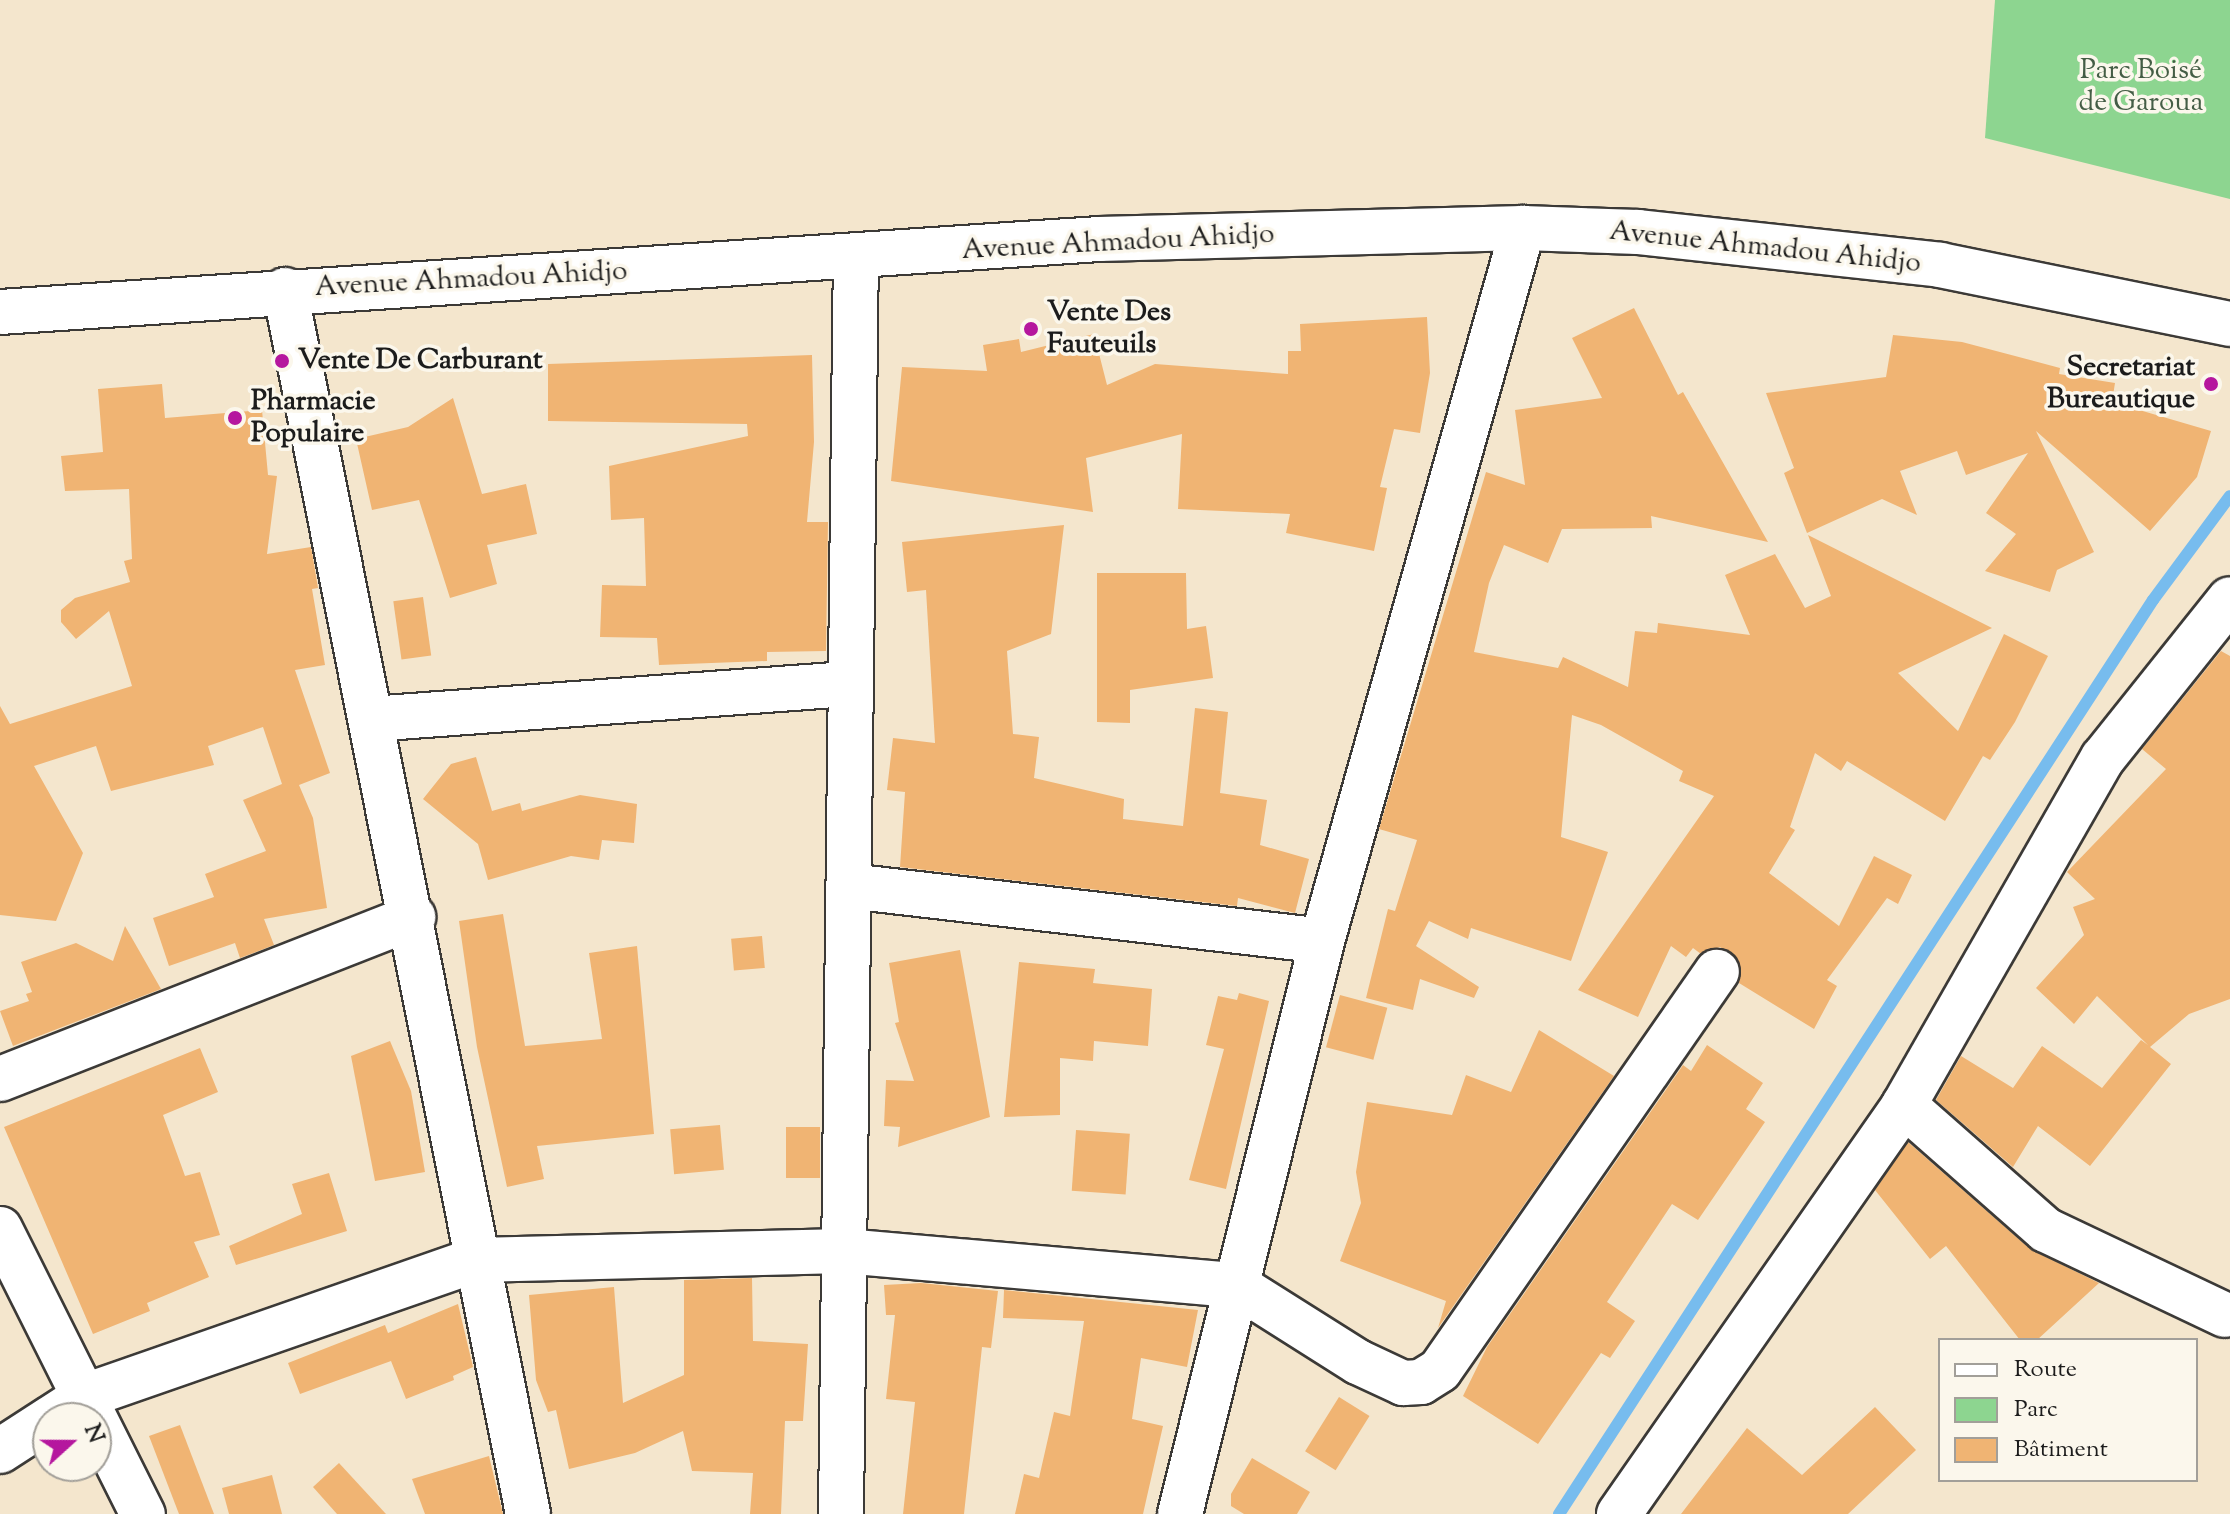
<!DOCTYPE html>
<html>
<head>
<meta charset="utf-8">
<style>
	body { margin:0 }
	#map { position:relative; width:2230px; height:1514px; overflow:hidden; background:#f4e6cd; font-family:"Sorts Mill Goudy",serif }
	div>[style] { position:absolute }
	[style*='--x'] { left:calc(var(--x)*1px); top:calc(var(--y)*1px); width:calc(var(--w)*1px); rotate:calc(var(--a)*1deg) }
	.green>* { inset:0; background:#8dd590 }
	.stream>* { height:12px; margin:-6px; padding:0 6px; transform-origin:6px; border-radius:6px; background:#77bcee }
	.building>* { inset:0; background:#f0b473; transform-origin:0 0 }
	.roads { filter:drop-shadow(2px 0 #3c3a37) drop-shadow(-2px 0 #3c3a37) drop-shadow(0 2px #3c3a37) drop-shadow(0 -2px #3c3a37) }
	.minor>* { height:44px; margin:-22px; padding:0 22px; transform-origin:22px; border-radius:22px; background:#fff }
	.major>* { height:44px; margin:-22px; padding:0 22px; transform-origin:22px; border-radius:22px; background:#fff }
	.dots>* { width:22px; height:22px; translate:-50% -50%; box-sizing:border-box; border:4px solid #fbf7ec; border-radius:50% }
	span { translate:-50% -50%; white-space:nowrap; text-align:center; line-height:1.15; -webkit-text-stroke:7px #fbf7ec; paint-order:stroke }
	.park-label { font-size:28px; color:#445d45 }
	.street-label { font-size:28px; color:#1c1c1c }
	.poi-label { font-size:28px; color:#1c1c1c; font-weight:700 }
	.left { translate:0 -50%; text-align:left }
	.right { translate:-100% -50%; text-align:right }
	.legend { position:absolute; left:1938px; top:1338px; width:260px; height:144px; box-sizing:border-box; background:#fbf7ec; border:2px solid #a29f99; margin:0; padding:10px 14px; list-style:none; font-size:24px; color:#1c1c1c }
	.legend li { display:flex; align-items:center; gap:16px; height:40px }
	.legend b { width:40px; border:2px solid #a29f99 }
	.north { position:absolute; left:32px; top:1402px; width:80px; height:80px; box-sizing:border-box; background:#fbf7ec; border:2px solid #a29f99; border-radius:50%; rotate:69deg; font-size:22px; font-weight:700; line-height:32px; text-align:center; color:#1c1c1c }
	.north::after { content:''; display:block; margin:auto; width:28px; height:36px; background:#b5179e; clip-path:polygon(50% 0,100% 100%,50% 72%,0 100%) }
</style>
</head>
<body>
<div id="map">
	<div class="green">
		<div style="clip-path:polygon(1995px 0,2230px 0,2230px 199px,1985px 138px)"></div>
	</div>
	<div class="stream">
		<div style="--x:1559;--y:1514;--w:1090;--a:-56.98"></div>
		<div style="--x:2153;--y:600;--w:129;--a:-53.5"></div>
	</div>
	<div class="building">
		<div style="clip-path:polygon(1634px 308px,1678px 395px,1683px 392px,1768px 542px,1651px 516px,1652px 528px,1562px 529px,1548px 563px,1504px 545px,1489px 583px,1474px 652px,1558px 668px,1563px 657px,1628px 687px,1635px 631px,1657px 633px,1658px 623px,1750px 635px,1725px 575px,1775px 554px,1805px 608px,1831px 596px,1808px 535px,1992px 628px,1898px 673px,1958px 731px,2004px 634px,2048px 656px,2015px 722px,1990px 760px,1983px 756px,1945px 821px,1847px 761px,1841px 771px,1815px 753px,1790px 827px,1795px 830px,1769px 873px,1839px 926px,1874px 856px,1912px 875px,1898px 904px,1887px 898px,1827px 980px,1837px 986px,1814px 1029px,1739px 983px,1739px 961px,1720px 947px,1701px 954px,1693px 948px,1686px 957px,1671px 946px,1638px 1017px,1578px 990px,1714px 796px,1679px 781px,1683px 771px,1601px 725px,1572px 715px,1561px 837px,1608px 852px,1571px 961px,1471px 928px,1468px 939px,1429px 921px,1416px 946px,1479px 987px,1474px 998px,1420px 979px,1413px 1010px,1366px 998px,1388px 909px,1395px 911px,1417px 840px,1379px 829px,1486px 472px,1525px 485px,1515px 410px,1602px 398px,1572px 338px)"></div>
		<div style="clip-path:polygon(1427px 317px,1430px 373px,1420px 433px,1394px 429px,1380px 487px,1387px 488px,1374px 551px,1286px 533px,1290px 514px,1178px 509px,1182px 434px,1086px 458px,1093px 512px,891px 481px,902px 367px,987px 371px,983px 345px,1019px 339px,1021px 352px,1094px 334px,1107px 385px,1155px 364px,1288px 374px,1288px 351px,1301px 351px,1300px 324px)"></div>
		<div style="clip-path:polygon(1893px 335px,1962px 342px,2060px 368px,2059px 374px,2115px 383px,2112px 402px,2211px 431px,2197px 477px,2150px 531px,2036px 431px,2094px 552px,2057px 570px,2050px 592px,1985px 571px,2016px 534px,1986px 513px,2028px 453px,1966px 475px,1957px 451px,1900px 471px,1917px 515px,1882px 499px,1807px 533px,1784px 473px,1794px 468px,1766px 393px,1886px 377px)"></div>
		<div style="clip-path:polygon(812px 355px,814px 442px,807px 522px,828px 522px,826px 651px,767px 652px,767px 661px,659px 665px,657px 638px,600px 637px,602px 585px,646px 586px,644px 518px,611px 520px,609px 466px,748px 436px,747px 424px,548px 421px,548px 364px)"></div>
		<div style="clip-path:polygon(162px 384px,165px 418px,262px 410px,268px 475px,277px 476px,267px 554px,311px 547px,313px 558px,318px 588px,312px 589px,325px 665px,295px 670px,330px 773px,299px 785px,313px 818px,327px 908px,264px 919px,274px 945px,240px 958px,235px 943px,169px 966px,153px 918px,214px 897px,205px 874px,266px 851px,243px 800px,282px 784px,263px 727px,208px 746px,214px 765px,111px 791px,96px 746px,34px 766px,83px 853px,56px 921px,0 915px,0 706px,10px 724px,132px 686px,109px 611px,76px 639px,61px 622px,61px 610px,75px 598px,130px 582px,124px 561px,132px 559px,129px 489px,65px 491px,61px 456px,103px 452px,98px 389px)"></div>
		<div style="clip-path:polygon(453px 398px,482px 494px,526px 484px,537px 534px,487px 545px,497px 584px,450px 598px,419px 500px,372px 510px,356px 439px,408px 427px)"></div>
		<div style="clip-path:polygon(1064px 525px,1051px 634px,1007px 651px,1013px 734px,1039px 737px,1034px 778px,1124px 799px,1123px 819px,1183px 826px,1195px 708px,1228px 712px,1220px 793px,1267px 800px,1260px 845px,1309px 859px,1295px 913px,1238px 898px,1237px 906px,900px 867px,905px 792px,887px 790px,893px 738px,935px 743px,926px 590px,907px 592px,902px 542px)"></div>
		<div style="clip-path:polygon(1097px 573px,1186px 573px,1187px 629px,1206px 626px,1213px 678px,1130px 690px,1130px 723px,1097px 722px)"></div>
		<div style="left:423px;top:597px;width:59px;height:30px;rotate:82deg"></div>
		<div style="clip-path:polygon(2221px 651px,2230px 656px,2230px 999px,2189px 1014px,2150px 1047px,2171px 1064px,2090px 1166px,2038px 1126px,2013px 1167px,1936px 1100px,1961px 1056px,2013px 1088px,2042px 1046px,2102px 1088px,2141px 1040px,2148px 1045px,2097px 996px,2074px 1024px,2036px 988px,2084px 935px,2073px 907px,2095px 899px,2067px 872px,2166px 769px,2142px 749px)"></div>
		<div style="clip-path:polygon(476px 757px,492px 811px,520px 803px,522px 811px,580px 795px,637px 804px,634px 843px,602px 840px,599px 860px,571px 856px,488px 880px,478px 844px,423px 799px,451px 764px)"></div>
		<div style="clip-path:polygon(503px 914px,525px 1046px,602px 1039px,589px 953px,637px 946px,654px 1134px,537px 1146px,544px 1179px,507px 1187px,477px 1047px,459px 921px)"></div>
		<div style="clip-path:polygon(125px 926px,161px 989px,13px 1046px,0 1011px,29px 1001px,26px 994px,32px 992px,21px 962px,76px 943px,113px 961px)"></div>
		<div style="left:762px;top:936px;width:32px;height:31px;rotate:85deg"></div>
		<div style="clip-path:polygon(960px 950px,990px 1117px,898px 1147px,900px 1127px,884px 1126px,886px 1080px,914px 1081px,895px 1023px,899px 1022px,889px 963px)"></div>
		<div style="clip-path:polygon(1019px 962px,1095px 969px,1093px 983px,1152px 989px,1148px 1046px,1094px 1041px,1093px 1061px,1060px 1058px,1060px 1115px,1004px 1117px)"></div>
		<div style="clip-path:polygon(1239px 993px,1269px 1001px,1226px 1189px,1189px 1180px,1224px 1049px,1206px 1045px,1218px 996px,1237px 1000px)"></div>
		<div style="left:1340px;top:995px;width:49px;height:54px;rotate:15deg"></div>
		<div style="clip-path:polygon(1539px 1030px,1614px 1076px,1438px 1328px,1446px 1301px,1340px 1261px,1361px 1203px,1356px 1172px,1367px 1102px,1452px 1115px,1466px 1075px,1511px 1092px)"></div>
		<div style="clip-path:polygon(390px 1041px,411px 1091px,425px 1172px,375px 1181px,351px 1056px)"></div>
		<div style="clip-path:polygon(1707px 1045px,1763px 1083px,1746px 1109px,1765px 1122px,1698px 1220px,1672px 1204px,1607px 1302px,1635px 1321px,1610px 1358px,1601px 1353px,1538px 1444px,1463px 1396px,1487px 1347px,1679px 1071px,1683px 1065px,1691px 1071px)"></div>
		<div style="clip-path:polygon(200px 1048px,218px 1092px,163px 1115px,185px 1176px,200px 1172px,220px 1235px,194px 1242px,209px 1277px,147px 1303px,150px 1311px,93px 1334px,4px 1127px)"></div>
		<div style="left:720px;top:1125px;width:45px;height:50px;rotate:85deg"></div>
		<div style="left:820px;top:1127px;width:51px;height:34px;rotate:90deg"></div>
		<div style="left:1076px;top:1130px;width:54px;height:61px;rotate:4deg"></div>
		<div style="clip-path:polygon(1908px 1142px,2030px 1249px,2099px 1283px,2037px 1340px,2020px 1340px,1946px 1246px,1930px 1259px,1875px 1190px)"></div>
		<div style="clip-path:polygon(329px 1173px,347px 1231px,236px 1265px,229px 1246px,302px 1214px,292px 1184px)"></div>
		<div style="clip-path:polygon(752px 1278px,753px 1341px,808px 1344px,803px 1421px,785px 1421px,781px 1514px,750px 1514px,753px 1473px,692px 1471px,683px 1431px,635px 1453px,569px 1469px,556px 1410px,548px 1412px,536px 1380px,529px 1295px,614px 1287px,623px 1403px,684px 1375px,684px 1280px)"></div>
		<div style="clip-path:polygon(921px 1283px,998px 1291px,991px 1348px,982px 1347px,964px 1514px,903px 1514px,915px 1402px,886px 1399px,895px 1315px,886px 1315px,884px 1285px)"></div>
		<div style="clip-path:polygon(1004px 1290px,1198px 1310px,1187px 1367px,1141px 1358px,1132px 1419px,1163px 1426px,1143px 1514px,1015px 1514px,1024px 1474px,1039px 1478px,1054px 1412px,1070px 1416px,1084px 1321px,1003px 1318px)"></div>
		<div style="clip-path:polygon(458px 1304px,473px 1367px,453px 1376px,454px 1380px,406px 1399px,391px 1361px,300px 1394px,288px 1363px,385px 1325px,388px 1333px)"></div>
		<div style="left:1339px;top:1397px;width:36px;height:64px;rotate:32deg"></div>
		<div style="clip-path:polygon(1875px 1407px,1916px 1450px,1848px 1514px,1681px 1514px,1747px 1428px,1802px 1475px)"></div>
		<div style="clip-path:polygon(180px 1425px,214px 1514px,179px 1514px,149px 1436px)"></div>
		<div style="clip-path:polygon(489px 1456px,503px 1514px,425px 1514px,412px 1479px)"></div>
		<div style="clip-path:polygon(1252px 1458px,1310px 1492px,1297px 1514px,1244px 1514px,1231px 1506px,1231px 1494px)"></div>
		<div style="clip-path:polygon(339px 1463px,386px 1514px,337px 1514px,313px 1487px)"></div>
		<div style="clip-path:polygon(272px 1475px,282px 1514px,229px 1514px,222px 1488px)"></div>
	</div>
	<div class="roads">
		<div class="minor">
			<div style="--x:285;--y:290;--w:1248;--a:78.77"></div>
			<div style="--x:371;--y:719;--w:481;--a:-4.2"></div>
			<div style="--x:849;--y:886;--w:476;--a:6.6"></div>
			<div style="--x:0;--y:1079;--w:444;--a:-21.4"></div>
			<div style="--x:1904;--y:1105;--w:189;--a:41.4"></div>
			<div style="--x:2046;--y:1230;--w:198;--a:25.4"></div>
			<div style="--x:0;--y:1229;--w:319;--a:63.4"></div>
			<div style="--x:51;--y:1418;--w:40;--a:-32.9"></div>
			<div style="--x:85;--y:1396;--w:414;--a:-19.2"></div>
			<div style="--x:476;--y:1260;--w:368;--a:-1.4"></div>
			<div style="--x:844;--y:1251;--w:393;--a:5"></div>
			<div style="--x:1236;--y:1285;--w:144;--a:32.3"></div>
			<div style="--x:1358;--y:1362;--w:50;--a:25"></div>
			<div style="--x:1403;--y:1383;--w:18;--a:-3"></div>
			<div style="--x:1421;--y:1382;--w:22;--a:-32"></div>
			<div style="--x:1440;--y:1370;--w:485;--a:-55.2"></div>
			<div style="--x:0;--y:1451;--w:57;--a:-32.9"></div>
			<div style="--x:841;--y:1514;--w:1256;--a:-89.32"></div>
			<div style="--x:1180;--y:1514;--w:590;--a:-76.08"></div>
			<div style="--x:1322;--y:941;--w:741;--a:-74.26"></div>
			<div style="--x:1619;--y:1514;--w:499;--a:-55.1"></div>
			<div style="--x:1904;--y:1105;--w:400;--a:-60.2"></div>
			<div style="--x:2103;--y:758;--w:203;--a:-51.4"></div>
		</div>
		<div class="major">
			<div style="--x:0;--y:312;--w:1101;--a:-3.8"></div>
			<div style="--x:1099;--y:239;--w:424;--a:-1.5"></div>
			<div style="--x:1523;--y:228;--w:115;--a:2"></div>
			<div style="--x:1638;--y:232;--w:304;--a:6.2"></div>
			<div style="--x:1940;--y:265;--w:296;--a:11.5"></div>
		</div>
	</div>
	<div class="dots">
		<div style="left:1031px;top:329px;background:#b5179e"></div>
		<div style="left:282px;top:361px;background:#b5179e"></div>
		<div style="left:2211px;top:384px;background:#b5179e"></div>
		<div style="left:235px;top:418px;background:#b5179e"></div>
	</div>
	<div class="park-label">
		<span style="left:2141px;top:87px">Parc Boisé<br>de Garoua</span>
	</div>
	<div class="street-label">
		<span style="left:1118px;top:243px;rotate:-3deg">Avenue Ahmadou Ahidjo</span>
		<span style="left:1765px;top:248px;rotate:6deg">Avenue Ahmadou Ahidjo</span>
		<span style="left:471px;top:280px;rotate:-3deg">Avenue Ahmadou Ahidjo</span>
	</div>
	<div class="poi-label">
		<span class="left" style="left:1047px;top:329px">Vente Des<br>Fauteuils</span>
		<span class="left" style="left:298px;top:361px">Vente De Carburant</span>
		<span class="right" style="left:2195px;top:384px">Secretariat<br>Bureautique</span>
		<span class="left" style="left:251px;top:418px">Pharmacie<br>Populaire</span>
	</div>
	<ul class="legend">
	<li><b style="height:10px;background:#fff"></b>Route</li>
	<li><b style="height:22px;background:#8dd590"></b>Parc</li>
	<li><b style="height:22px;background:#f0b473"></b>Bâtiment</li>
	</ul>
	<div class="north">N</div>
</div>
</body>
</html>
